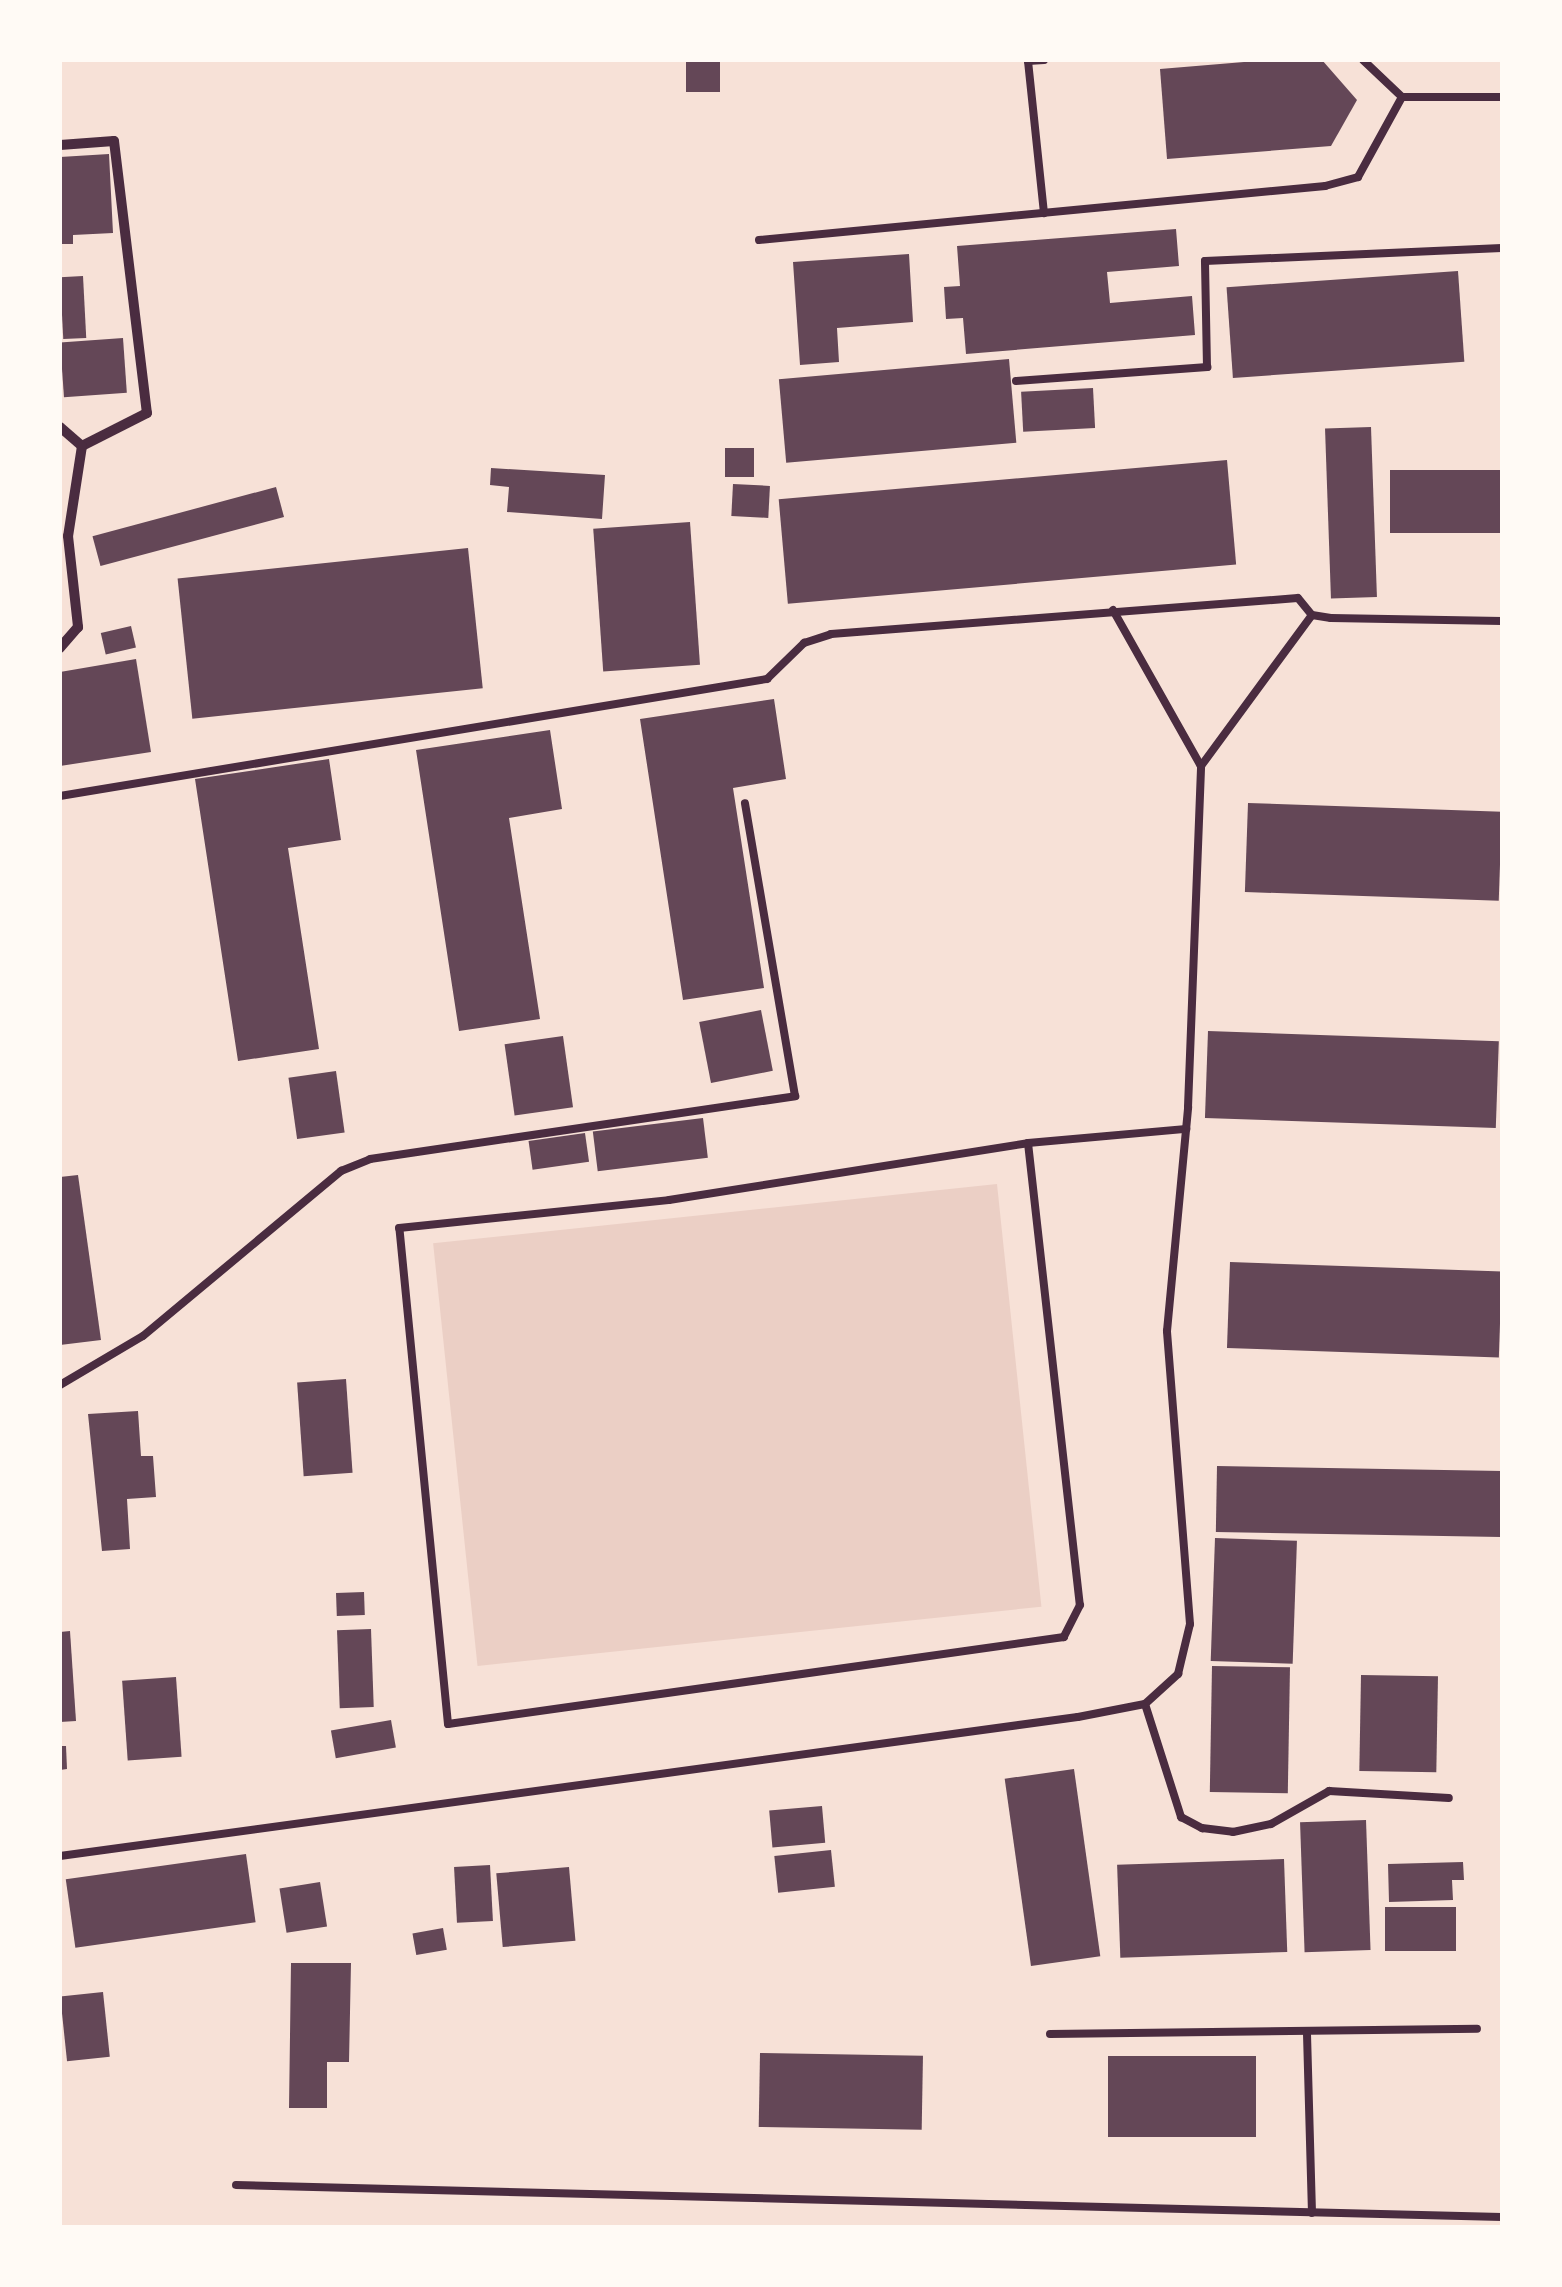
<!DOCTYPE html>
<html>
<head>
<meta charset="utf-8">
<style>
	body { margin:0 }
	#map { position:relative; width:1562px; height:2287px; overflow:hidden; background:#f7e1d7; font-family:"Nunito Sans",sans-serif }
	div>[style] { position:absolute }
	[style*='--x'] { left:calc(var(--x)*1px); top:calc(var(--y)*1px); width:calc(var(--w)*1px); rotate:calc(var(--a)*1deg) }
	.green>* { inset:0; background:#ebcfc5; transform-origin:0 0 }
	.building>* { inset:0; background:#644757; transform-origin:0 0 }
	.service>* { height:8px; margin:-4px; padding:0 4px; transform-origin:4px; border-radius:4px; background:#4a2c40 }
	.minor>* { height:10px; margin:-5px; padding:0 5px; transform-origin:5px; border-radius:5px; background:#4a2c40 }
	span { translate:-50% -50%; white-space:nowrap; text-align:center; line-height:1.15; -webkit-text-stroke:8px #fffaf5; paint-order:stroke }
	.frame { position:absolute; inset:0; border:62px solid #fffaf5; pointer-events:none }
</style>
</head>
<body>
<div id="map">
	<div class="green">
		<div style="left:997px;top:1184px;width:425px;height:567px;rotate:84deg"></div>
	</div>
	<div class="building">
		<div style="left:686px;top:60px;width:34px;height:32px"></div>
		<div style="clip-path:polygon(1268px 60px,1322px 60px,1357px 100px,1331px 146px,1167px 159px,1160px 69px)"></div>
		<div style="clip-path:polygon(109px 154px,113px 233px,73px 235px,73px 244px,60px 244px,60px 157px)"></div>
		<div style="clip-path:polygon(1176px 229px,1179px 266px,1107px 272px,1110px 303px,1192px 296px,1195px 335px,966px 354px,963px 318px,946px 319px,944px 287px,960px 286px,957px 246px)"></div>
		<div style="clip-path:polygon(909px 254px,913px 322px,837px 328px,839px 362px,800px 365px,793px 262px)"></div>
		<div style="left:1458px;top:271px;width:91px;height:232px;rotate:86deg"></div>
		<div style="left:83px;top:276px;width:62px;height:23px;rotate:87deg"></div>
		<div style="left:123px;top:338px;width:55px;height:63px;rotate:86deg"></div>
		<div style="left:1009px;top:359px;width:84px;height:231px;rotate:85deg"></div>
		<div style="left:1093px;top:388px;width:40px;height:72px;rotate:87deg"></div>
		<div style="left:1371px;top:427px;width:170px;height:46px;rotate:88deg"></div>
		<div style="left:725px;top:448px;width:29px;height:29px"></div>
		<div style="left:1227px;top:460px;width:105px;height:450px;rotate:85deg"></div>
		<div style="clip-path:polygon(491px 468px,605px 475px,602px 519px,507px 512px,509px 487px,490px 485px)"></div>
		<div style="left:1502px;top:470px;width:63px;height:112px;rotate:90deg"></div>
		<div style="left:733px;top:484px;width:37px;height:32px;rotate:3deg"></div>
		<div style="left:276px;top:487px;width:31px;height:190px;rotate:75deg"></div>
		<div style="left:690px;top:522px;width:143px;height:97px;rotate:86deg"></div>
		<div style="left:468px;top:548px;width:141px;height:292px;rotate:84deg"></div>
		<div style="left:131px;top:626px;width:22px;height:31px;rotate:77deg"></div>
		<div style="clip-path:polygon(136px 659px,151px 752px,60px 766px,60px 672px)"></div>
		<div style="clip-path:polygon(774px 699px,786px 779px,733px 788px,764px 988px,683px 1000px,640px 719px)"></div>
		<div style="clip-path:polygon(550px 730px,562px 809px,509px 818px,540px 1019px,459px 1031px,416px 750px)"></div>
		<div style="clip-path:polygon(329px 759px,341px 840px,288px 848px,319px 1049px,238px 1061px,195px 779px)"></div>
		<div style="left:1248px;top:803px;width:254px;height:89px;rotate:2deg"></div>
		<div style="left:761px;top:1010px;width:62px;height:63px;rotate:79deg"></div>
		<div style="left:1208px;top:1031px;width:291px;height:87px;rotate:2deg"></div>
		<div style="left:563px;top:1036px;width:72px;height:59px;rotate:82deg"></div>
		<div style="left:336px;top:1071px;width:62px;height:48px;rotate:82deg"></div>
		<div style="left:703px;top:1118px;width:40px;height:111px;rotate:83deg"></div>
		<div style="left:585px;top:1133px;width:29px;height:57px;rotate:82deg"></div>
		<div style="clip-path:polygon(78px 1175px,101px 1340px,60px 1345px,60px 1177px)"></div>
		<div style="left:1230px;top:1262px;width:272px;height:86px;rotate:2deg"></div>
		<div style="left:346px;top:1379px;width:94px;height:49px;rotate:86deg"></div>
		<div style="clip-path:polygon(138px 1411px,141px 1456px,153px 1456px,156px 1497px,127px 1499px,130px 1549px,102px 1551px,88px 1414px)"></div>
		<div style="left:1217px;top:1466px;width:285px;height:66px;rotate:1deg"></div>
		<div style="left:1215px;top:1538px;width:82px;height:123px;rotate:2deg"></div>
		<div style="left:364px;top:1592px;width:23px;height:28px;rotate:88deg"></div>
		<div style="left:371px;top:1629px;width:78px;height:34px;rotate:88deg"></div>
		<div style="clip-path:polygon(70px 1631px,76px 1721px,60px 1722px,60px 1632px)"></div>
		<div style="left:1212px;top:1666px;width:78px;height:126px;rotate:1deg"></div>
		<div style="left:1361px;top:1675px;width:77px;height:96px;rotate:1deg"></div>
		<div style="left:176px;top:1677px;width:80px;height:54px;rotate:86deg"></div>
		<div style="left:391px;top:1720px;width:28px;height:61px;rotate:80deg"></div>
		<div style="clip-path:polygon(60px 1746px,66px 1746px,67px 1769px,60px 1770px)"></div>
		<div style="left:1074px;top:1769px;width:189px;height:70px;rotate:82deg"></div>
		<div style="left:822px;top:1806px;width:37px;height:53px;rotate:85deg"></div>
		<div style="left:1366px;top:1820px;width:130px;height:66px;rotate:88deg"></div>
		<div style="left:831px;top:1850px;width:37px;height:57px;rotate:84deg"></div>
		<div style="left:246px;top:1854px;width:69px;height:182px;rotate:82deg"></div>
		<div style="left:1284px;top:1859px;width:93px;height:167px;rotate:88deg"></div>
		<div style="clip-path:polygon(1463px 1862px,1464px 1880px,1452px 1880px,1453px 1900px,1389px 1902px,1388px 1864px)"></div>
		<div style="left:490px;top:1865px;width:56px;height:36px;rotate:87deg"></div>
		<div style="left:569px;top:1867px;width:74px;height:73px;rotate:85deg"></div>
		<div style="left:320px;top:1882px;width:45px;height:41px;rotate:81deg"></div>
		<div style="left:1456px;top:1907px;width:44px;height:71px;rotate:90deg"></div>
		<div style="left:443px;top:1928px;width:22px;height:31px;rotate:80deg"></div>
		<div style="clip-path:polygon(291px 1963px,351px 1963px,349px 2062px,327px 2062px,327px 2108px,289px 2108px)"></div>
		<div style="left:103px;top:1992px;width:65px;height:43px;rotate:84deg"></div>
		<div style="left:760px;top:2053px;width:163px;height:74px;rotate:1deg"></div>
		<div style="left:1108px;top:2056px;width:148px;height:81px"></div>
	</div>
	<div class="service">
		<div style="--x:1044;--y:60;--w:16;--a:176"></div>
		<div style="--x:1028;--y:61;--w:153;--a:84"></div>
		<div style="--x:1363;--y:60;--w:54;--a:43.5"></div>
		<div style="--x:759;--y:240;--w:569;--a:-5.45"></div>
		<div style="--x:1325;--y:186;--w:34;--a:-15"></div>
		<div style="--x:1358;--y:177;--w:91;--a:-61.2"></div>
		<div style="--x:1402;--y:97;--w:100;--a:0"></div>
		<div style="--x:1016;--y:381;--w:192;--a:-4.2"></div>
		<div style="--x:1207;--y:367;--w:106;--a:-91.1"></div>
		<div style="--x:1205;--y:261;--w:297;--a:-2.5"></div>
		<div style="--x:1113;--y:610;--w:179;--a:60.6"></div>
		<div style="--x:1201;--y:766;--w:187;--a:-53.7"></div>
		<div style="--x:60;--y:796;--w:717;--a:-9.4"></div>
		<div style="--x:767;--y:679;--w:52;--a:-44.2"></div>
		<div style="--x:804;--y:643;--w:28;--a:-18"></div>
		<div style="--x:831;--y:634;--w:468;--a:-4.4"></div>
		<div style="--x:1298;--y:598;--w:22;--a:51"></div>
		<div style="--x:1312;--y:615;--w:19;--a:9"></div>
		<div style="--x:1331;--y:618;--w:171;--a:1"></div>
		<div style="--x:1028;--y:1143;--w:465;--a:83.6"></div>
		<div style="--x:1080;--y:1605;--w:36;--a:117"></div>
		<div style="--x:1064;--y:1637;--w:622;--a:171.96"></div>
		<div style="--x:448;--y:1724;--w:498;--a:-95.6"></div>
		<div style="--x:399;--y:1228;--w:271;--a:-5.9"></div>
		<div style="--x:669;--y:1200;--w:363;--a:-9"></div>
		<div style="--x:1028;--y:1143;--w:159;--a:-5.1"></div>
		<div style="--x:60;--y:1385;--w:96;--a:-30.6"></div>
		<div style="--x:143;--y:1336;--w:258;--a:-39.8"></div>
		<div style="--x:341;--y:1171;--w:31;--a:-22"></div>
		<div style="--x:370;--y:1159;--w:430;--a:-8.4"></div>
		<div style="--x:795;--y:1096;--w:297;--a:-99.7"></div>
		<div style="--x:1145;--y:1704;--w:119;--a:72.3"></div>
		<div style="--x:1181;--y:1817;--w:24;--a:28"></div>
		<div style="--x:1202;--y:1828;--w:31;--a:7"></div>
		<div style="--x:1233;--y:1832;--w:39;--a:-12"></div>
		<div style="--x:1271;--y:1824;--w:67;--a:-29.6"></div>
		<div style="--x:1329;--y:1791;--w:120;--a:3.3"></div>
		<div style="--x:60;--y:1856;--w:1027;--a:-7.78"></div>
		<div style="--x:1078;--y:1717;--w:68;--a:-11"></div>
		<div style="--x:1145;--y:1704;--w:45;--a:-42.3"></div>
		<div style="--x:1178;--y:1674;--w:51;--a:-76.5"></div>
		<div style="--x:1190;--y:1624;--w:294;--a:-94.5"></div>
		<div style="--x:1167;--y:1331;--w:225;--a:-84.6"></div>
		<div style="--x:1188;--y:1107;--w:341;--a:-87.8"></div>
		<div style="--x:1050;--y:2034;--w:427;--a:-0.7"></div>
		<div style="--x:1307;--y:2034;--w:179;--a:88.4"></div>
		<div style="--x:236;--y:2185;--w:1266;--a:1.45"></div>
	</div>
	<div class="minor">
		<div style="--x:60;--y:145;--w:54;--a:-4.2"></div>
		<div style="--x:114;--y:141;--w:274;--a:83.1"></div>
		<div style="--x:147;--y:413;--w:73;--a:153.1"></div>
		<div style="--x:82;--y:446;--w:91;--a:98.8"></div>
		<div style="--x:68;--y:536;--w:92;--a:83.7"></div>
		<div style="--x:78;--y:627;--w:28;--a:131"></div>
		<div style="--x:60;--y:427;--w:29;--a:41"></div>
	</div>
	<div class="frame"></div>
</div>
</body>
</html>
